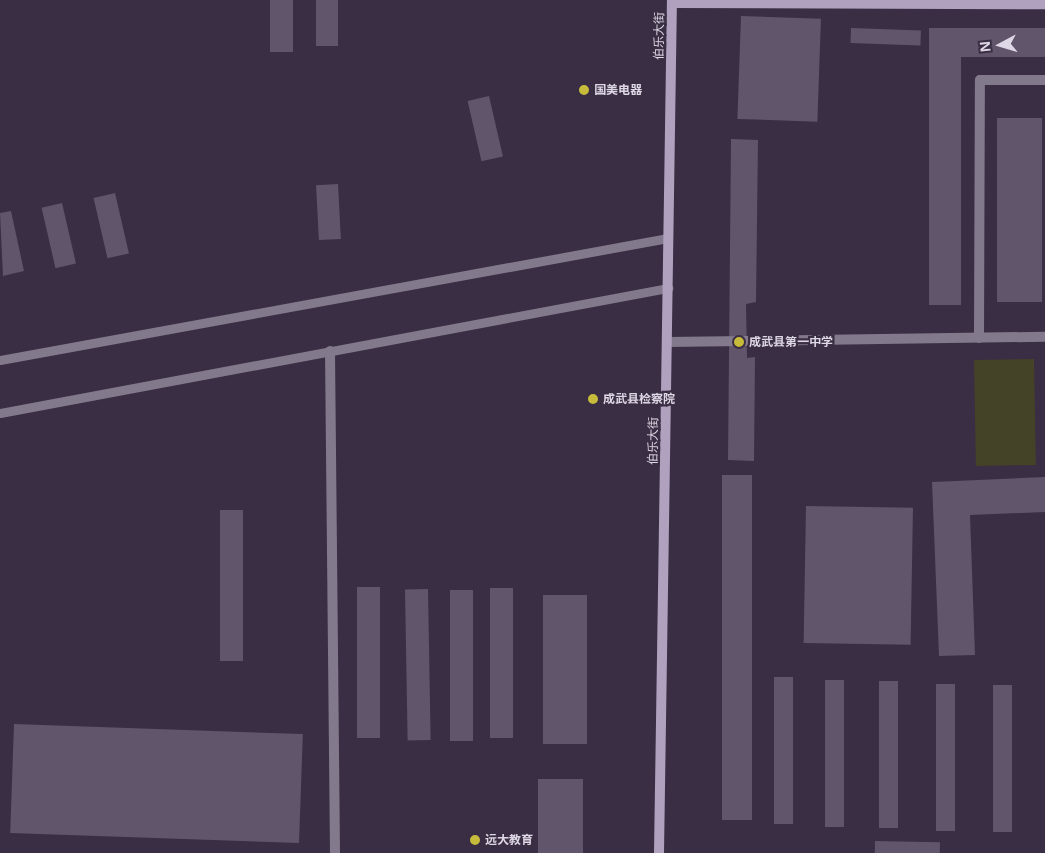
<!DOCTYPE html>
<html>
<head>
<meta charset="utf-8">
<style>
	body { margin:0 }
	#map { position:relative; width:1045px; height:853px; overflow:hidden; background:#392e43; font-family:"Noto Sans","Noto Sans SC",sans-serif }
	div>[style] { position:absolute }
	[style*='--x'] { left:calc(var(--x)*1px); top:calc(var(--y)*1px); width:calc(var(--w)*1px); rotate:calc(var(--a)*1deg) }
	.green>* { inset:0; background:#444227; transform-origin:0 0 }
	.building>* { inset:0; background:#60556b; transform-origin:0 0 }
	.lane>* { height:9px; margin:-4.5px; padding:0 4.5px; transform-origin:4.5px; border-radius:4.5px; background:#83798c }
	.street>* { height:10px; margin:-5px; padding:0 5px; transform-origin:5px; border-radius:5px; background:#83798c }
	.secondary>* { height:10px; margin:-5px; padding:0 5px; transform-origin:5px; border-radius:5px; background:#b0a1bf }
	.dots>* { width:14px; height:14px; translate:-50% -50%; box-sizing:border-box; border:2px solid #392e43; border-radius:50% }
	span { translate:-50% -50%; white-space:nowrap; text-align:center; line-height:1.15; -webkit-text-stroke:4.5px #392e43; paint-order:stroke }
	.street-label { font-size:12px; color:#ded7e5 }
	.poi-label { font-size:12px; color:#ded7e5; font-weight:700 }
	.left { translate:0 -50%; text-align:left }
	.north { position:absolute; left:975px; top:20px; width:50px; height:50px; -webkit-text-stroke:4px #392e43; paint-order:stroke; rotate:264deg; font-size:14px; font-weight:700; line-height:20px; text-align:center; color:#ded7e5 }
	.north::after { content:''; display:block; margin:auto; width:18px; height:22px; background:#ded7e5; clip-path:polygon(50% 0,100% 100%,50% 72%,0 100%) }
</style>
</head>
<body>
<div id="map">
	<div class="green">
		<div style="left:1034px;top:359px;width:106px;height:60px;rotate:89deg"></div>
	</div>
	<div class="building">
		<div style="left:270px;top:0;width:23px;height:52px"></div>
		<div style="left:316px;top:0;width:22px;height:46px"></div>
		<div style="left:741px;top:16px;width:80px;height:103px;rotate:2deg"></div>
		<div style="left:851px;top:28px;width:70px;height:15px;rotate:2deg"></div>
		<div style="clip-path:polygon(929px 28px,1045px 28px,1045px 57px,961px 57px,961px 305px,929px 305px)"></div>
		<div style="left:489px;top:96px;width:62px;height:22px;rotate:77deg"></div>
		<div style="left:997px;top:118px;width:45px;height:184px"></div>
		<div style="clip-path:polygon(731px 139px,758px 140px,756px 302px,746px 304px,747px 358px,755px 357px,754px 461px,728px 460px)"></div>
		<div style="left:338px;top:184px;width:55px;height:22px;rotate:87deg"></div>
		<div style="left:115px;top:193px;width:62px;height:22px;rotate:77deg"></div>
		<div style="left:62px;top:203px;width:62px;height:21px;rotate:77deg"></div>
		<div style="clip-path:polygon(11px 211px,24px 271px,3px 276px,0 213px)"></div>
		<div style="left:722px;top:475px;width:30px;height:345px"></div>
		<div style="clip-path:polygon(1045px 477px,1045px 512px,970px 515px,975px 655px,939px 656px,932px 482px)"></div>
		<div style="left:806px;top:506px;width:107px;height:137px;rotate:1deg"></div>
		<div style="left:220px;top:510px;width:23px;height:151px"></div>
		<div style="left:357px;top:587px;width:23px;height:151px"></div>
		<div style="left:490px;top:588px;width:23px;height:150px"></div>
		<div style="left:428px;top:589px;width:151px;height:23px;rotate:89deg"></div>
		<div style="left:450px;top:590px;width:23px;height:151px"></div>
		<div style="left:543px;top:595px;width:44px;height:149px"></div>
		<div style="left:774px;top:677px;width:19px;height:147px"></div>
		<div style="left:825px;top:680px;width:19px;height:147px"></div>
		<div style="left:879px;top:681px;width:19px;height:147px"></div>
		<div style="left:955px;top:684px;width:147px;height:19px;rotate:90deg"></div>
		<div style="left:993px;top:685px;width:19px;height:147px"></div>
		<div style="left:14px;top:724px;width:289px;height:109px;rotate:2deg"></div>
		<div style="left:538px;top:779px;width:45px;height:74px"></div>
		<div style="left:875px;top:841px;width:65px;height:12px;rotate:1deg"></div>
	</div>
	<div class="lane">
		<div style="--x:0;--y:360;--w:679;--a:-10.35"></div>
		<div style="--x:0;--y:413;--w:680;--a:-10.6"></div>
	</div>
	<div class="street">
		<div style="--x:979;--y:338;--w:258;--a:-89.8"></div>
		<div style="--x:980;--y:80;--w:65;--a:0"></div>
		<div style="--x:667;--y:342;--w:378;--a:-0.8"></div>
		<div style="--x:330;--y:351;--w:502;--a:89.43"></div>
	</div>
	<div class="secondary">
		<div style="--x:672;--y:3;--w:373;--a:0.2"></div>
		<div style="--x:659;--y:853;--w:853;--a:-89.13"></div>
	</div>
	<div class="dots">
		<div style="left:584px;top:90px;background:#c7bb3b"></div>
		<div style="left:739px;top:342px;background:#c7bb3b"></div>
		<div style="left:593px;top:399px;background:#c7bb3b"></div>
		<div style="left:475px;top:840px;background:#c7bb3b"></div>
	</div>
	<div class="street-label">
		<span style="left:659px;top:36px;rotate:-89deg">伯乐大街</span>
		<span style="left:653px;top:441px;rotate:-89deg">伯乐大街</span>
	</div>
	<div class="poi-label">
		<span class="left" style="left:594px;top:90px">国美电器</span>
		<span class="left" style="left:749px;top:342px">成武县第一中学</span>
		<span class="left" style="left:603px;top:399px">成武县检察院</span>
		<span class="left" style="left:485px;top:840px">远大教育</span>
	</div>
	<div class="north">N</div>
</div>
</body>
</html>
